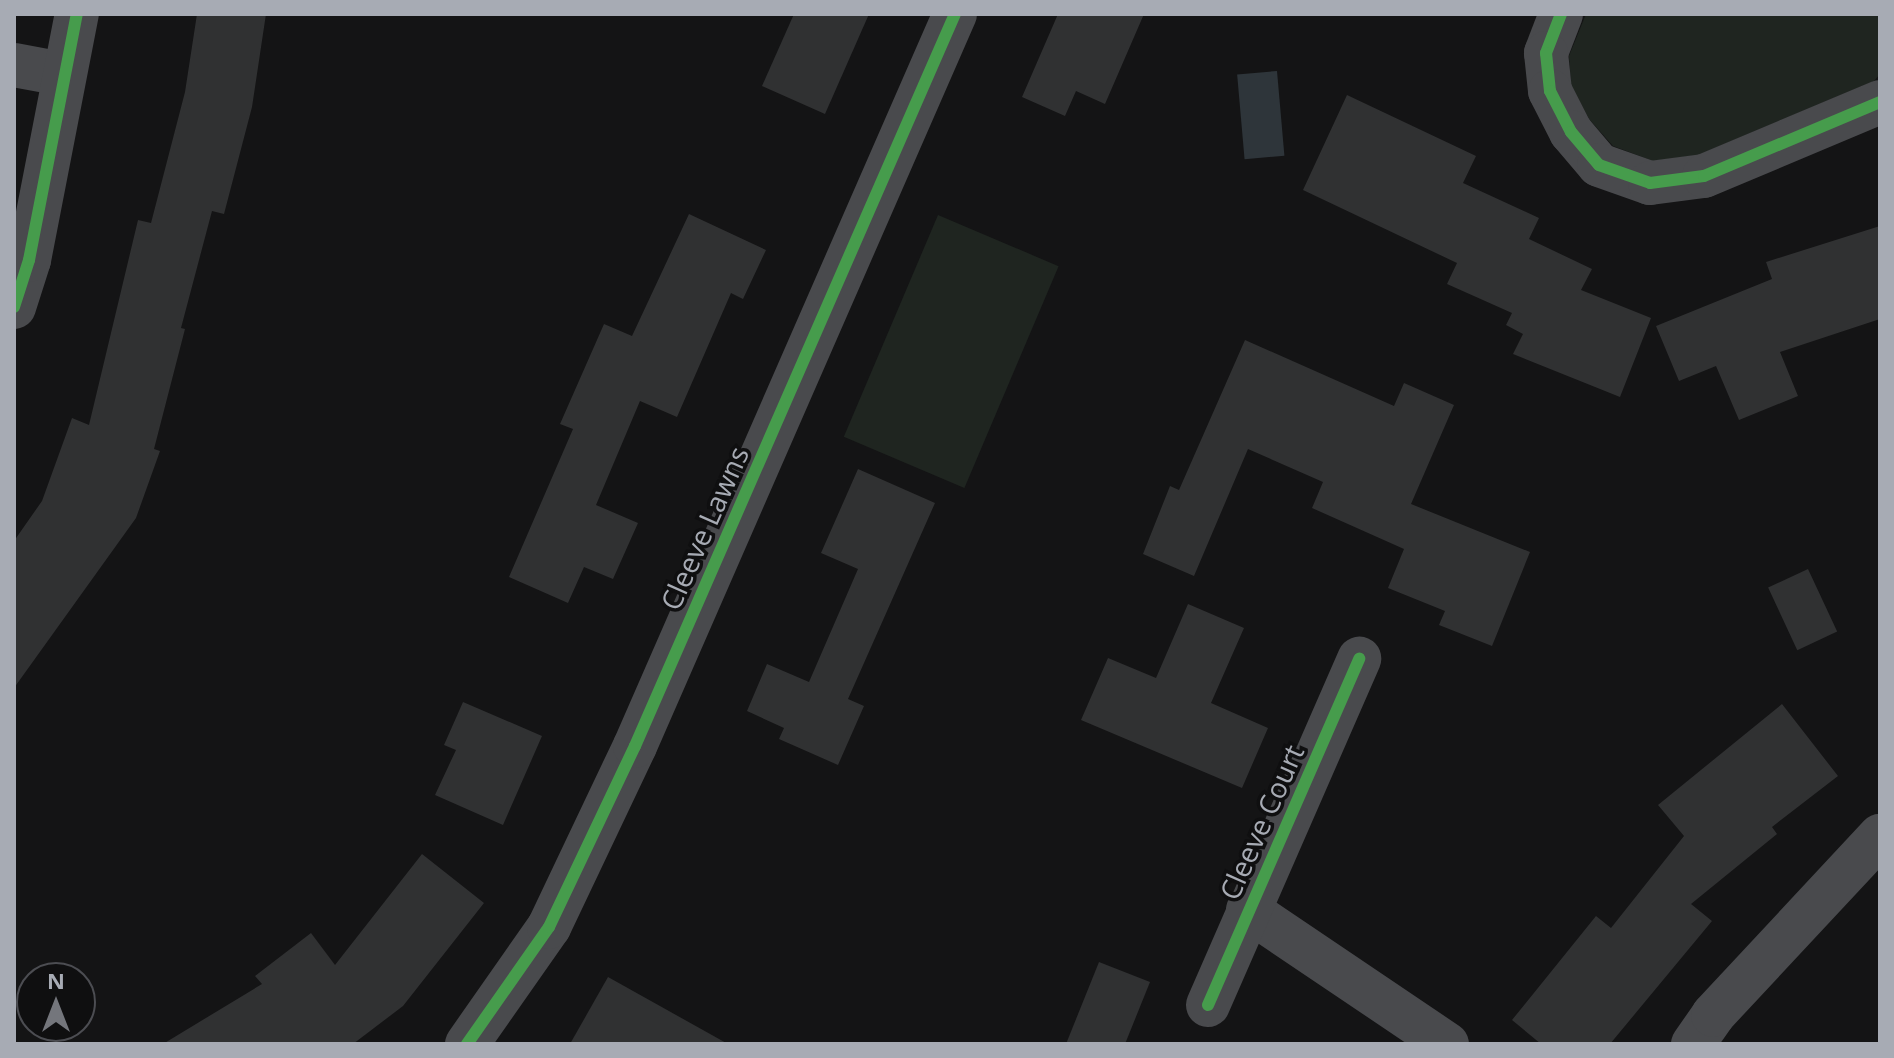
<!DOCTYPE html>
<html>
<head>
<meta charset="utf-8">
<style>
	body { margin:0 }
	#map { position:relative; width:1894px; height:1058px; overflow:hidden; background:#141415; font-family:"Open Sans",sans-serif }
	div>[style] { position:absolute }
	[style*='--x'] { left:calc(var(--x)*1px); top:calc(var(--y)*1px); width:calc(var(--w)*1px); rotate:calc(var(--a)*1deg) }
	.green>* { inset:0; background:#1f2520; transform-origin:0 0 }
	.water>* { inset:0; background:#2e353a; transform-origin:0 0 }
	.building>* { inset:0; background:#303132; transform-origin:0 0 }
	.street>* { height:44px; margin:-22px; padding:0 22px; transform-origin:22px; border-radius:22px; background:#494a4d }
	.cycleway>* { height:12px; margin:-6px; padding:0 6px; transform-origin:6px; border-radius:6px; background:#469c4c }
	span { translate:-50% -50%; white-space:nowrap; text-align:center; line-height:1.15; -webkit-text-stroke:7px #0f0f10; paint-order:stroke }
	.street-label { font-size:28px; color:#a7abb4 }
	.frame { position:absolute; inset:0; border:16px solid #a7abb4; pointer-events:none }
	.north { position:absolute; left:16px; top:962px; width:80px; height:80px; box-sizing:border-box; background:#0f0f10; border:2px solid #4c4d52; border-radius:50%; rotate:0deg; font-size:22px; font-weight:700; line-height:32px; text-align:center; color:#a7abb4 }
	.north::after { content:''; display:block; margin:auto; width:28px; height:36px; background:#74767c; clip-path:polygon(50% 0,100% 100%,50% 72%,0 100%) }
</style>
</head>
<body>
<div id="map">
	<div class="green">
		<div style="clip-path:polygon(1586px 14px,1880px 14px,1880px 74px,1874px 81px,1698px 155px,1653px 161px,1613px 146px,1589px 119px,1571px 85px,1569px 56px)"></div>
		<div style="left:938px;top:215px;width:131px;height:241px;rotate:23deg"></div>
	</div>
	<div class="water">
		<div style="left:1277px;top:71px;width:85px;height:40px;rotate:85deg"></div>
	</div>
	<div class="building">
		<div style="clip-path:polygon(197px 14px,266px 14px,252px 107px,224px 214px,212px 211px,181px 328px,185px 329px,154px 449px,160px 451px,136px 518px,14px 688px,14px 541px,42px 501px,72px 418px,89px 425px,138px 220px,151px 223px,185px 92px)"></div>
		<div style="clip-path:polygon(794px 14px,869px 14px,825px 114px,762px 86px)"></div>
		<div style="clip-path:polygon(1058px 14px,1144px 14px,1105px 104px,1076px 91px,1065px 116px,1022px 97px)"></div>
		<div style="clip-path:polygon(1347px 95px,1476px 156px,1463px 183px,1539px 218px,1529px 239px,1592px 269px,1581px 290px,1651px 318px,1620px 397px,1513px 354px,1523px 334px,1506px 325px,1512px 313px,1447px 284px,1457px 263px,1303px 190px)"></div>
		<div style="clip-path:polygon(689px 214px,766px 250px,743px 299px,731px 293px,677px 417px,640px 401px,596px 505px,638px 523px,613px 579px,584px 567px,568px 603px,509px 577px,573px 429px,560px 424px,604px 324px,632px 336px)"></div>
		<div style="clip-path:polygon(1880px 226px,1880px 319px,1780px 352px,1798px 396px,1739px 420px,1716px 366px,1679px 381px,1656px 326px,1772px 279px,1766px 262px)"></div>
		<div style="clip-path:polygon(1245px 340px,1394px 406px,1404px 383px,1454px 405px,1411px 504px,1530px 552px,1492px 646px,1439px 625px,1445px 611px,1388px 588px,1404px 549px,1312px 508px,1323px 482px,1248px 449px,1194px 576px,1143px 554px,1170px 486px,1179px 490px)"></div>
		<div style="clip-path:polygon(858px 469px,935px 503px,848px 699px,864px 706px,838px 765px,779px 739px,784px 728px,747px 711px,767px 664px,809px 682px,858px 569px,821px 553px)"></div>
		<div style="left:1808px;top:569px;width:69px;height:44px;rotate:65deg"></div>
		<div style="clip-path:polygon(1188px 604px,1244px 628px,1211px 703px,1268px 728px,1242px 788px,1081px 720px,1108px 658px,1156px 678px)"></div>
		<div style="clip-path:polygon(463px 702px,542px 736px,503px 825px,435px 795px,456px 750px,444px 745px)"></div>
		<div style="clip-path:polygon(1782px 704px,1838px 776px,1772px 827px,1777px 834px,1691px 904px,1712px 921px,1610px 1044px,1541px 1044px,1512px 1020px,1596px 916px,1611px 928px,1684px 836px,1658px 805px)"></div>
		<div style="clip-path:polygon(422px 854px,484px 903px,403px 1006px,353px 1044px,163px 1044px,262px 984px,255px 976px,311px 933px,335px 965px)"></div>
		<div style="clip-path:polygon(1099px 962px,1150px 982px,1125px 1044px,1066px 1044px)"></div>
		<div style="clip-path:polygon(608px 977px,728px 1044px,570px 1044px)"></div>
	</div>
	<div class="street">
		<div style="--x:1561;--y:14;--w:42;--a:111"></div>
		<div style="--x:1546;--y:53;--w:38;--a:84"></div>
		<div style="--x:1550;--y:91;--w:46;--a:62.9"></div>
		<div style="--x:1571;--y:132;--w:43;--a:49.7"></div>
		<div style="--x:1599;--y:165;--w:54;--a:19.4"></div>
		<div style="--x:1650;--y:183;--w:54;--a:-7.4"></div>
		<div style="--x:1704;--y:176;--w:191;--a:-22.8"></div>
		<div style="--x:14;--y:65;--w:50;--a:10.4"></div>
		<div style="--x:14;--y:307;--w:49;--a:-72.3"></div>
		<div style="--x:29;--y:260;--w:251;--a:-79"></div>
		<div style="--x:1248;--y:910;--w:240;--a:34"></div>
		<div style="--x:1208;--y:1005;--w:378;--a:-66.4"></div>
		<div style="--x:467;--y:1044;--w:143;--a:-55"></div>
		<div style="--x:549;--y:927;--w:200;--a:-64.6"></div>
		<div style="--x:635;--y:746;--w:799;--a:-66.39"></div>
		<div style="--x:1693;--y:1044;--w:35;--a:-55"></div>
		<div style="--x:1713;--y:1015;--w:245;--a:-47"></div>
	</div>
	<div class="cycleway">
		<div style="--x:1561;--y:14;--w:42;--a:111"></div>
		<div style="--x:1546;--y:53;--w:38;--a:84"></div>
		<div style="--x:1550;--y:91;--w:46;--a:62.9"></div>
		<div style="--x:1571;--y:132;--w:43;--a:49.7"></div>
		<div style="--x:1599;--y:165;--w:54;--a:19.4"></div>
		<div style="--x:1650;--y:183;--w:54;--a:-7.4"></div>
		<div style="--x:1704;--y:176;--w:191;--a:-22.8"></div>
		<div style="--x:14;--y:307;--w:49;--a:-72.3"></div>
		<div style="--x:29;--y:260;--w:251;--a:-79"></div>
		<div style="--x:1208;--y:1005;--w:378;--a:-66.4"></div>
		<div style="--x:467;--y:1044;--w:143;--a:-55"></div>
		<div style="--x:549;--y:927;--w:200;--a:-64.6"></div>
		<div style="--x:635;--y:746;--w:799;--a:-66.39"></div>
	</div>
	<div class="street-label">
		<span style="left:704px;top:528px;rotate:-66deg">Cleeve Lawns</span>
		<span style="left:1261px;top:822px;rotate:-66deg">Cleeve Court</span>
	</div>
	<div class="frame"></div>
	<div class="north">N</div>
</div>
</body>
</html>
